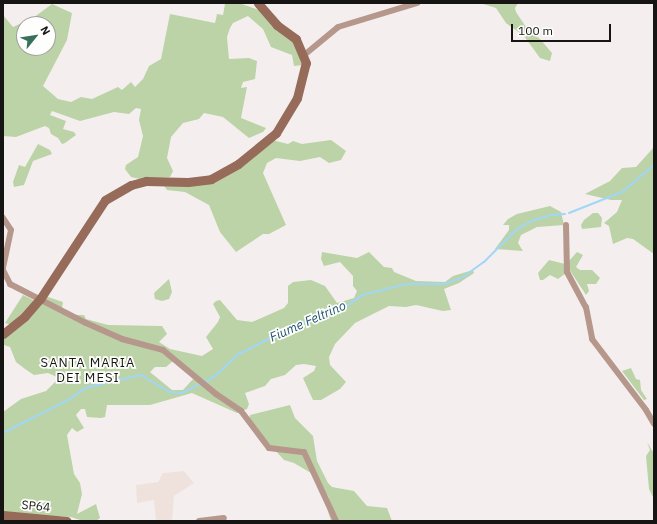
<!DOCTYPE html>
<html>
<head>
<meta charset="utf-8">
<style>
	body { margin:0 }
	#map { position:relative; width:657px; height:524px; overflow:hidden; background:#f4efee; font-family:"IBM Plex Sans",sans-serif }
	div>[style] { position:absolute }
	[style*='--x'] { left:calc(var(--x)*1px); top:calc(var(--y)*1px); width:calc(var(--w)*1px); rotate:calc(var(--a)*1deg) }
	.built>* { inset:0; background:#efe2dd }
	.green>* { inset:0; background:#bbd3a6 }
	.stream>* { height:2px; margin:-1px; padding:0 1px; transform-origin:1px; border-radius:1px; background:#a0d6f8 }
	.street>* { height:6px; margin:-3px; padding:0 3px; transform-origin:3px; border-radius:3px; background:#b6978b }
	.secondary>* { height:9px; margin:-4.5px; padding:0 4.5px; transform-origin:4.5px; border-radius:4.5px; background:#976b5a }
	span { translate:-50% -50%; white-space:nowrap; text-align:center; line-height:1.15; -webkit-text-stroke:3.5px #fefefd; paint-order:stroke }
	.street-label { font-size:12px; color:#161514 }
	.water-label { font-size:13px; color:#1f5471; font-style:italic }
	.neighbourhood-label { font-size:13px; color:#161514; letter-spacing:1px }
	.frame { position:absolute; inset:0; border:4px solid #161514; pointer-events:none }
	.north { position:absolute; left:16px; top:16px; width:40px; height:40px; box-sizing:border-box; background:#fefefd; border:1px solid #a1a1a0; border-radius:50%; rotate:60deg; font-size:11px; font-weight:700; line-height:16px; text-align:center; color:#161514 }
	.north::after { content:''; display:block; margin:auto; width:14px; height:18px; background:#35715b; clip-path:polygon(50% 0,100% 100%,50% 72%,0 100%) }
	.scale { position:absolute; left:511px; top:24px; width:100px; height:18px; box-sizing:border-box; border:2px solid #161514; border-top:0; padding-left:5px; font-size:12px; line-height:14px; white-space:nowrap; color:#161514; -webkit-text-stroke:3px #fefefd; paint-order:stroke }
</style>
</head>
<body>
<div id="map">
	<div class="built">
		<div style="clip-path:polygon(184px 471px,194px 483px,174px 496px,172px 521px,156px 521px,154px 500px,137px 503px,136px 485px,158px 482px,163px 473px)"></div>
	</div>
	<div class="green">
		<div style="clip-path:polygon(evenodd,239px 3px,259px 10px,293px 40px,303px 62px,302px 65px,294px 66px,292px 55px,271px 47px,263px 29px,248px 16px,233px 23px,230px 28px,227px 37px,229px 59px,249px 58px,257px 61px,255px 79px,243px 82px,241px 88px,247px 87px,241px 118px,266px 128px,263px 132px,249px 138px,223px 117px,204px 113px,199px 119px,183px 123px,171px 137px,167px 158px,173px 171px,170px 177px,140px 179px,131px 177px,125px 169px,126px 165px,138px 157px,143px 136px,139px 120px,141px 109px,136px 108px,129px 114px,114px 112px,80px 121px,52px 111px,50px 115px,66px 121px,63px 129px,74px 132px,76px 135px,65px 143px,62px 144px,58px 138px,51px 134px,49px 128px,45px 126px,16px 137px,3px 136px,3px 15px,13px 27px,33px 18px,52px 4px,72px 13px,67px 40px,43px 86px,58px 99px,71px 102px,81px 97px,92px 99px,118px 87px,122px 90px,131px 82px,135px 87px,143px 79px,149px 66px,161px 59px,170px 14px,215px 23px,217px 14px,223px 15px,225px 4px,239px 3px,24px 24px,48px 24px,48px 48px,24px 48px,24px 24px)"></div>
		<div style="clip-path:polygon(480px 3px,518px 3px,515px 8px,516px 12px,528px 30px,540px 39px,552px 53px,550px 61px,540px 58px,524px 36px,506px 23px,496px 8px)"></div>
		<div style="clip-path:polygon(272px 140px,288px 144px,293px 141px,302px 144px,331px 140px,346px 151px,341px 160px,329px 163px,320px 157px,300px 161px,276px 158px,267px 163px,263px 173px,286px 225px,269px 234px,263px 234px,236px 252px,220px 232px,209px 205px,185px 192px,167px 190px,162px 183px,198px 185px,210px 182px)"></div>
		<div style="clip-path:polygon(38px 144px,50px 150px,52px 154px,33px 161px,24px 185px,14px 187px,13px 182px,19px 165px,25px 167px)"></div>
		<div style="clip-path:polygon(654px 147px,654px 254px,633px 239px,627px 238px,613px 244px,609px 226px,604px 223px,617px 212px,622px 200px,611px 200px,585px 194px,610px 181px,622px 168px,636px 167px)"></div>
		<div style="clip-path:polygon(550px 206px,561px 212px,564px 225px,537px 227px,521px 235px,518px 243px,523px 251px,495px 249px,509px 230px,509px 225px,503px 225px,508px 219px,517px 214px)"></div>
		<div style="clip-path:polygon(593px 213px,598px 213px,602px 218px,601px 227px,582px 229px,581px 225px,584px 220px)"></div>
		<div style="clip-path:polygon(evenodd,322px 252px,357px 258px,369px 252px,384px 267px,392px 268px,394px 272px,416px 281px,445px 282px,453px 276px,473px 270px,474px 273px,459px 283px,444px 289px,451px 310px,443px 311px,416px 305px,406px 307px,389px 306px,355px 323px,335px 344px,329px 357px,330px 365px,346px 382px,340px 389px,321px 400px,313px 400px,303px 378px,314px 371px,316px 366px,304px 364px,296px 365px,285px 375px,271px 379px,265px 386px,245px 393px,249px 404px,247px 409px,237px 413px,192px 393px,150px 405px,107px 405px,105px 417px,101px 418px,87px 417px,85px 409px,81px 409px,76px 415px,84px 428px,77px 432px,72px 428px,67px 435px,74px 474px,80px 483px,82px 494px,77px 514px,96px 504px,100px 518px,96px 521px,83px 521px,71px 517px,3px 514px,3px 412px,21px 399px,46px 391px,59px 378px,48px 373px,34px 375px,25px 369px,16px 362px,10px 347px,4px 345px,4px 339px,45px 296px,63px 302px,62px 308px,75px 315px,84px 315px,86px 319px,108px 325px,162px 326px,167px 334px,159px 342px,170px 349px,202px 356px,213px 349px,206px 337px,218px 322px,220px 317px,213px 304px,216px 301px,220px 300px,237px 320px,252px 322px,284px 308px,288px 303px,288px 286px,293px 282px,311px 280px,325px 286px,337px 303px,354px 298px,357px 291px,353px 286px,353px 276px,340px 262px,324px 266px,321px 259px,322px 252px,173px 361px,194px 378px,183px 390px,172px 390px,150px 372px,155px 367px,166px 367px,173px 361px)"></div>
		<div style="clip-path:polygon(577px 252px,583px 255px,576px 267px,580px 270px,592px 270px,600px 278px,596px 284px,587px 284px,589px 291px,586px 295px,569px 269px,568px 262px)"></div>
		<div style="clip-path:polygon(549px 260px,565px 264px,566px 273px,558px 279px,550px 275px,543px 280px,540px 280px,538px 273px)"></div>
		<div style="clip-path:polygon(169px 279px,172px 292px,169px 299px,162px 301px,155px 299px,154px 293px)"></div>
		<div style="clip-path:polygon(23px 295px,35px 301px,12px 325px,5px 323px)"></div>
		<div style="clip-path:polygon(631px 368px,636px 379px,640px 380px,641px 390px,647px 399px,644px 400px,622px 371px)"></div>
		<div style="clip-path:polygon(290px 405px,295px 418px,313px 436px,317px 461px,328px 483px,332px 487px,354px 491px,367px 506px,387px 508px,392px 521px,331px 521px,326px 505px,329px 498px,316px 476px,294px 463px,284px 460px,249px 422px,250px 415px)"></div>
		<div style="clip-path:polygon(647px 442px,653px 452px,654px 499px,649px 489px,646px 456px,650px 450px)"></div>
	</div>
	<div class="stream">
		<div style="--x:569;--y:213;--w:57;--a:-21.6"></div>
		<div style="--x:622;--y:192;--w:42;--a:-40.2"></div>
		<div style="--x:206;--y:381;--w:9;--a:-27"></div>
		<div style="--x:214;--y:377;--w:34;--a:-43"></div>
		<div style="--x:239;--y:354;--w:68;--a:-26.9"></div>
		<div style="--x:300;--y:323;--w:46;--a:-18.8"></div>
		<div style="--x:344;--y:308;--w:22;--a:-36"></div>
		<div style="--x:362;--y:295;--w:45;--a:-14"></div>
		<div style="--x:406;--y:284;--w:38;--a:0"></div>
		<div style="--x:444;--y:284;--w:20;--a:-20"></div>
		<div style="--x:463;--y:277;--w:26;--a:-36"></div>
		<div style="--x:484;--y:262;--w:45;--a:-45"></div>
		<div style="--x:516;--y:230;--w:17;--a:-31"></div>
		<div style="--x:531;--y:221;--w:21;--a:-17"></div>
		<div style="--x:551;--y:215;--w:14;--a:-4"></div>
		<div style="--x:3;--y:433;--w:75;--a:-26.9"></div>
		<div style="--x:70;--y:399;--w:19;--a:-36"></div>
		<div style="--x:85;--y:388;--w:57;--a:-13.1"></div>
		<div style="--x:141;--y:375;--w:33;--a:31"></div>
		<div style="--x:169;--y:392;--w:13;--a:4"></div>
		<div style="--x:182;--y:393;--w:20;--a:-27"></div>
	</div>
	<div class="street">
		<div style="--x:303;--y:56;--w:45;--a:-39.6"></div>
		<div style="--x:338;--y:27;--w:83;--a:-16.9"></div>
		<div style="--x:3;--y:218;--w:14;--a:56"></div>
		<div style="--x:11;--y:230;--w:39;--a:102"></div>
		<div style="--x:566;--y:225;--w:47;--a:88.8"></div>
		<div style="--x:567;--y:272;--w:40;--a:62"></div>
		<div style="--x:586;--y:307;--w:33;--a:79"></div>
		<div style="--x:592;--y:339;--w:89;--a:52.7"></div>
		<div style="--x:646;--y:410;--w:16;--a:60"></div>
		<div style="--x:3;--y:270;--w:16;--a:63"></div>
		<div style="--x:10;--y:284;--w:85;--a:27.2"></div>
		<div style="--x:86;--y:323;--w:39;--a:24"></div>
		<div style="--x:122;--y:339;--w:42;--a:15"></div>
		<div style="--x:163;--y:350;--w:69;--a:39.7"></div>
		<div style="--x:216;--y:394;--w:30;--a:34"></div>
		<div style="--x:241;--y:411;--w:46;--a:52.9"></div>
		<div style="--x:269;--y:448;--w:35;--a:7"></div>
		<div style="--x:304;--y:452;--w:76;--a:65.1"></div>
		<div style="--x:199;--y:521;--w:25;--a:-7"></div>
	</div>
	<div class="secondary">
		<div style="--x:3;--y:334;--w:28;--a:-39"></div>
		<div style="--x:25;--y:316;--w:23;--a:-49"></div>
		<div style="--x:40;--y:299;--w:118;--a:-56.7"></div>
		<div style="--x:105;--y:200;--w:30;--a:-30"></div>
		<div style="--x:131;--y:185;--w:16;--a:-15"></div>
		<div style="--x:146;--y:181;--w:42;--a:1.4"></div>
		<div style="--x:188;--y:182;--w:23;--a:-7"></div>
		<div style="--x:211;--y:179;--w:31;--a:-29"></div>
		<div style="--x:238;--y:164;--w:49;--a:-39.2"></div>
		<div style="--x:276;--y:133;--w:41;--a:-59"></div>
		<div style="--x:297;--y:98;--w:36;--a:-76"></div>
		<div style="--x:306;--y:63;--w:26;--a:-113"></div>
		<div style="--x:296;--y:39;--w:24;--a:-144"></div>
		<div style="--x:277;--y:25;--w:29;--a:-131"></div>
		<div style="--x:3;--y:515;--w:64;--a:5.4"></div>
	</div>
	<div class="street-label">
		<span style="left:36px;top:506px;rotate:5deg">SP64</span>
	</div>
	<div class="water-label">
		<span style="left:308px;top:322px;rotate:-24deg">Fiume Feltrino</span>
	</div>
	<div class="neighbourhood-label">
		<span style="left:88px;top:371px">SANTA MARIA<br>DEI MESI</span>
	</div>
	<div class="frame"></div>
	<div class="north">N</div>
	<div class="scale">100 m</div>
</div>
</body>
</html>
